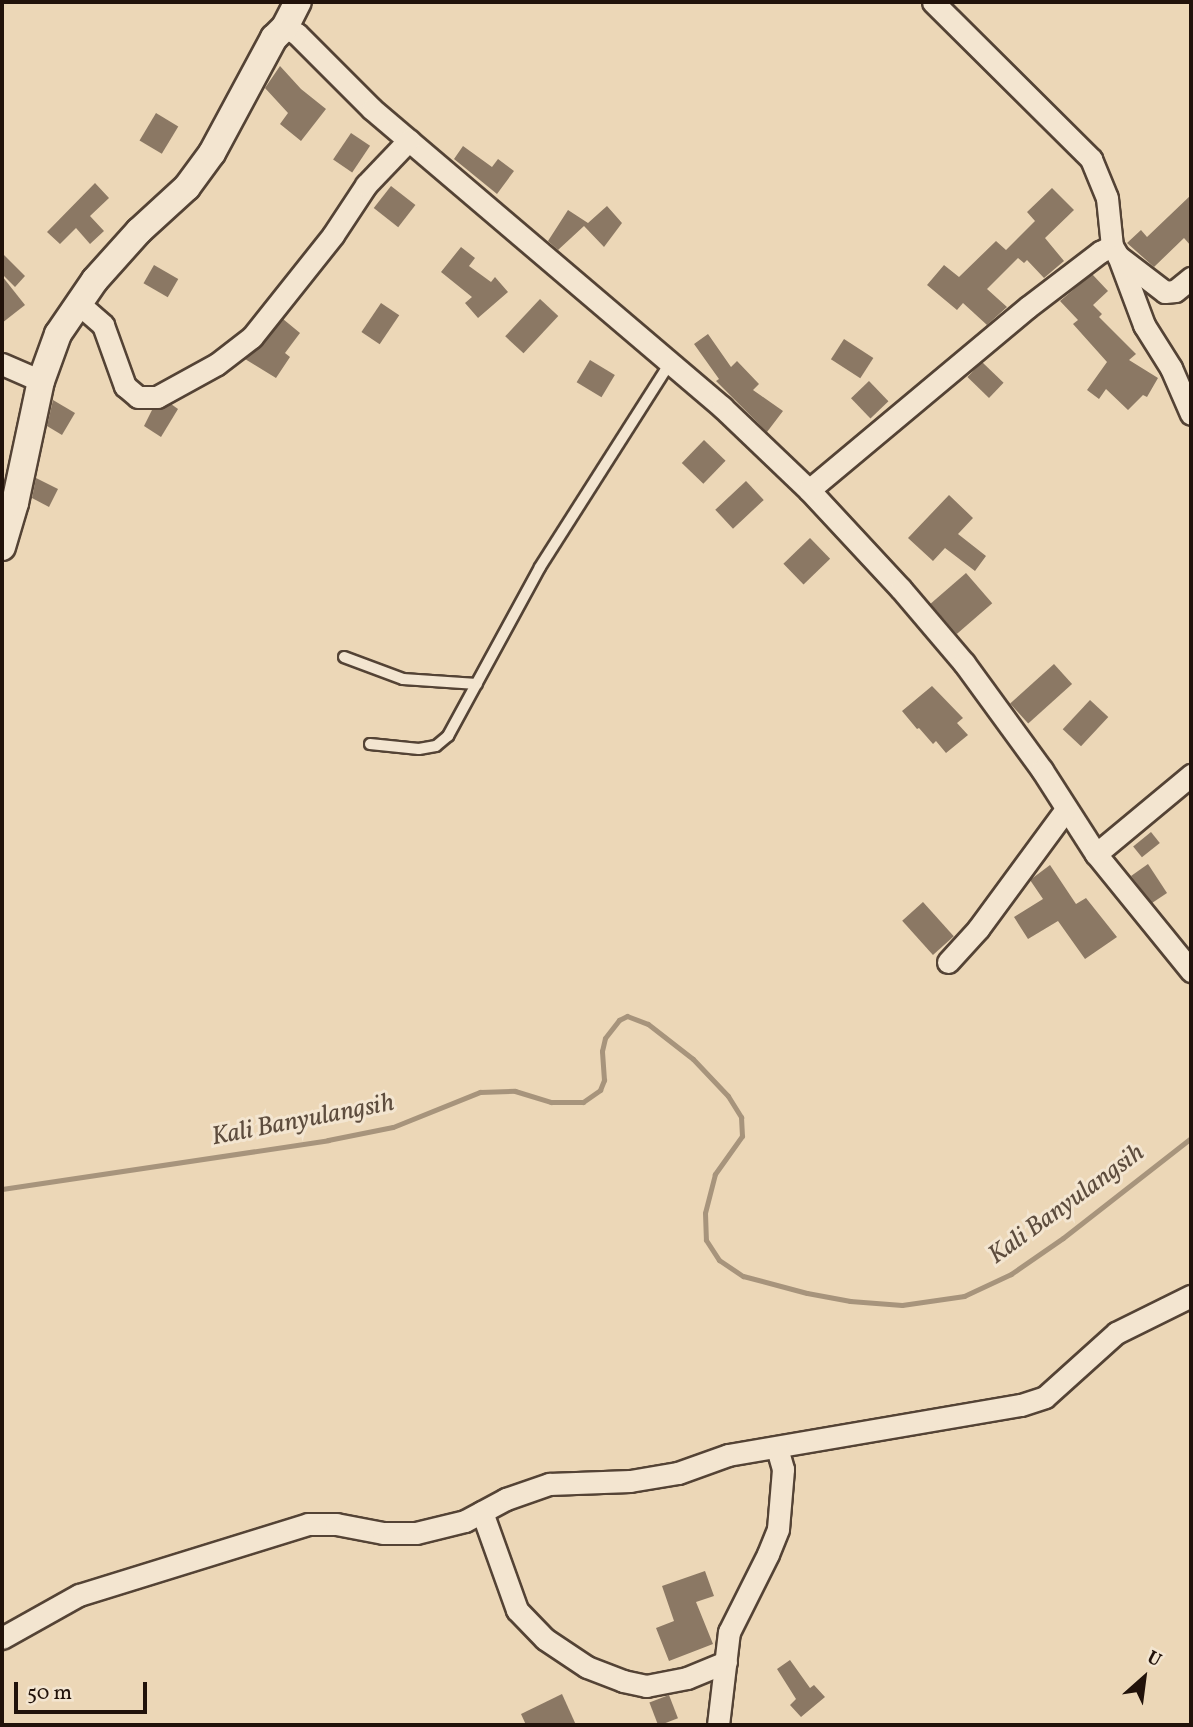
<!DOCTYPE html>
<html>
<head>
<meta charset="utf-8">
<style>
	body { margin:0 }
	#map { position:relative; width:1193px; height:1727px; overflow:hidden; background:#ecd7b7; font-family:Vollkorn,serif }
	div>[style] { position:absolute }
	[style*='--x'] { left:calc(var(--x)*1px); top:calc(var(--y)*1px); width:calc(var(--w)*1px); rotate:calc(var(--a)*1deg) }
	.stream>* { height:5px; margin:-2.5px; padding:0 2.5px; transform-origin:2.5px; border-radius:2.5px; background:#a7947c }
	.building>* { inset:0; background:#8b7864; transform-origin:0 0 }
	.roads { filter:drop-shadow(2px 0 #544335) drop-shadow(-2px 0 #544335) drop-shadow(0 2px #544335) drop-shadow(0 -2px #544335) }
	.service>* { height:10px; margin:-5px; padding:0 5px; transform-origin:5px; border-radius:5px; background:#f3e5d0 }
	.minor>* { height:21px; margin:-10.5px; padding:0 10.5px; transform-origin:10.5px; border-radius:10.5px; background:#f3e5d0 }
	.tertiary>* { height:26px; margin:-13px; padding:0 13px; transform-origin:13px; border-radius:13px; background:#f3e5d0 }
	span { translate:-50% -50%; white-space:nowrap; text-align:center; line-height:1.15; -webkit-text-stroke:6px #f3e5d0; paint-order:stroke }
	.water-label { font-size:26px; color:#5d4c3d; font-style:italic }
	.frame { position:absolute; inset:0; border:4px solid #21120a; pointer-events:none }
	.north { position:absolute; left:1109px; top:1643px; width:70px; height:70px; -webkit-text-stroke:5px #f3e5d0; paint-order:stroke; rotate:28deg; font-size:19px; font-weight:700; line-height:28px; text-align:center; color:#21120a }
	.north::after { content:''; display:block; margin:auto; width:24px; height:32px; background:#21120a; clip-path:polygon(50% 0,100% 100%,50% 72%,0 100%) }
	.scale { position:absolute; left:14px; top:1682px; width:133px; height:32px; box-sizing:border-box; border:4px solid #21120a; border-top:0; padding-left:9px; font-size:21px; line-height:24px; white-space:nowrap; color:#21120a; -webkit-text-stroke:5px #f3e5d0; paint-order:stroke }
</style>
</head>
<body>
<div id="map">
	<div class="stream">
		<div style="--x:2;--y:1189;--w:330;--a:-8.5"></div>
		<div style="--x:328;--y:1140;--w:66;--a:-11.3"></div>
		<div style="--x:393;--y:1127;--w:94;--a:-21.9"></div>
		<div style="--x:480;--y:1092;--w:35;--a:-2"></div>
		<div style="--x:515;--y:1091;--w:38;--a:17"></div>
		<div style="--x:551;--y:1102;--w:32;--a:0"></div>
		<div style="--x:583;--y:1102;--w:21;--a:-35"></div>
		<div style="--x:600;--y:1090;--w:11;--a:-68"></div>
		<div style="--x:604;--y:1080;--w:29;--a:-94"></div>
		<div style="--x:602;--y:1051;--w:13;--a:-77"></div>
		<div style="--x:605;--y:1038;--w:23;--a:-52"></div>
		<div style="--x:619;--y:1020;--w:9;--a:-27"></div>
		<div style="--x:627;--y:1016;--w:22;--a:21"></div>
		<div style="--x:648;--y:1024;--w:57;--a:37.9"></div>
		<div style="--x:693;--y:1059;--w:51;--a:46.6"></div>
		<div style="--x:728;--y:1096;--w:25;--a:58"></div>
		<div style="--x:741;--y:1117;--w:19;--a:87"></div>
		<div style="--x:742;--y:1136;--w:47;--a:125.4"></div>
		<div style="--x:715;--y:1174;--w:40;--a:104.4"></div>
		<div style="--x:705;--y:1213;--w:27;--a:88"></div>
		<div style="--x:706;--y:1240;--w:24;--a:57"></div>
		<div style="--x:719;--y:1260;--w:29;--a:34"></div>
		<div style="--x:743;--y:1276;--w:66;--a:14.9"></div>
		<div style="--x:807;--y:1293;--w:44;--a:10.5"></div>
		<div style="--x:850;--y:1301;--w:52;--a:4.4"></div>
		<div style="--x:902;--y:1305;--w:63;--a:-8.3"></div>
		<div style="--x:964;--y:1296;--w:52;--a:-25.1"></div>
		<div style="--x:1011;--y:1274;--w:63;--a:-34.7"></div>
		<div style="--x:1063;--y:1238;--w:162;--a:-38"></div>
	</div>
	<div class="building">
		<div style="clip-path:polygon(280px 66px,301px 89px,326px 109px,301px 141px,280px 124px,288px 113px,265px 88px)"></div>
		<div style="left:156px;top:113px;width:26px;height:32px;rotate:31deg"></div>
		<div style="left:351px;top:133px;width:23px;height:32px;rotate:34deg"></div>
		<div style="clip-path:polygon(463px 146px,492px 167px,498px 159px,514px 171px,497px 194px,454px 159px)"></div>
		<div style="clip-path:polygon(95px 183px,109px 198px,90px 216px,104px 231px,90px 244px,76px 228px,60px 244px,47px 232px)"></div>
		<div style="left:391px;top:186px;width:31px;height:28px;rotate:38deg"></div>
		<div style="clip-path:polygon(1052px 188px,1074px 210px,1045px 238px,1064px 261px,1044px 278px,1027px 260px,1024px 263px,1018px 258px,987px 289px,1007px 307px,987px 325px,963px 303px,957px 310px,927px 285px,944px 265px,959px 277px,996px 241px,1006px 250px,1035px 221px,1027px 212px)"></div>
		<div style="clip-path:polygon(1191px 195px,1191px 246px,1184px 238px,1154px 267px,1127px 243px,1141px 230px,1147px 237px)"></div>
		<div style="clip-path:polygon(607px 206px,622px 223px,604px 247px,584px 226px,558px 250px,548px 241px,568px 210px,588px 223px)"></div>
		<div style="clip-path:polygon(461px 247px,475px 258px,469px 266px,491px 282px,495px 277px,508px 292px,478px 318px,465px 303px,472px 297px,441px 272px)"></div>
		<div style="clip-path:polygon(2px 253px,25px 276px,15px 287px,2px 274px)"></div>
		<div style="left:154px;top:265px;width:28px;height:21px;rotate:30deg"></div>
		<div style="clip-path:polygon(1092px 274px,1108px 291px,1093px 305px,1102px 314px,1099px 317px,1136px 354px,1129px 360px,1158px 378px,1147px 397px,1143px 395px,1128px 410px,1106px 389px,1099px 399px,1087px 390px,1107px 362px,1073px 324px,1078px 320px,1060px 301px)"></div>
		<div style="clip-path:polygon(2px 276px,25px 305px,2px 323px)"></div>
		<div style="left:540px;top:299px;width:25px;height:51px;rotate:43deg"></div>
		<div style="left:381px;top:303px;width:22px;height:35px;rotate:34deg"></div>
		<div style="clip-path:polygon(283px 319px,300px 333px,285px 353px,290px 357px,276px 378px,245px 359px,262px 345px)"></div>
		<div style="clip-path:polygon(708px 334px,731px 367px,737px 361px,759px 384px,753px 390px,783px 411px,767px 432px,716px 381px,719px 379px,694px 344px)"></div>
		<div style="left:844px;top:339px;width:35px;height:24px;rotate:33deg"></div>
		<div style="left:590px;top:360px;width:29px;height:26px;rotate:31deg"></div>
		<div style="left:982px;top:362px;width:30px;height:21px;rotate:44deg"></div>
		<div style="left:869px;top:381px;width:28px;height:25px;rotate:46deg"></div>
		<div style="clip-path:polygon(53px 400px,75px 413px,62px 435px,47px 426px)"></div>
		<div style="clip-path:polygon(171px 404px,178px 409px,161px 437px,144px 426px,152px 410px)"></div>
		<div style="left:704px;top:440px;width:30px;height:32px;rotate:44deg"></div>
		<div style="clip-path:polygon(36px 478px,58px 489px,49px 507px,32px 498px)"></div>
		<div style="left:746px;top:481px;width:26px;height:42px;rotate:47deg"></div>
		<div style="clip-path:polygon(949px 495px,973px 518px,958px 534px,986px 556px,975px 571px,945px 548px,933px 561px,908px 538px)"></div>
		<div style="left:810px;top:538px;width:29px;height:37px;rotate:46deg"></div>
		<div style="left:966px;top:573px;width:40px;height:47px;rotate:49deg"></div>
		<div style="left:1054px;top:664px;width:27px;height:59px;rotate:48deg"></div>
		<div style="clip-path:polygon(932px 686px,963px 718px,957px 723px,968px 735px,946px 753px,936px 741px,933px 744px,919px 728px,917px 729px,902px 711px)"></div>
		<div style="left:1090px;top:700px;width:25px;height:40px;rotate:43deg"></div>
		<div style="left:1151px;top:832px;width:14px;height:23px;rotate:51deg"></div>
		<div style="clip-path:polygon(1148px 864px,1167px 893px,1152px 903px,1131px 876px)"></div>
		<div style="clip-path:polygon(1050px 865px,1076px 904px,1086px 898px,1117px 937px,1085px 959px,1058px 921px,1028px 939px,1014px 917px,1043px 899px,1030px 880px)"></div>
		<div style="left:923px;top:902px;width:46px;height:28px;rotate:48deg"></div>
		<div style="clip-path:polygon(705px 1571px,714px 1596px,696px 1602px,713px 1644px,669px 1661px,656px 1628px,674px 1621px,662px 1586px)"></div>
		<div style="clip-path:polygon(790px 1660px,810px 1688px,814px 1685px,825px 1697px,801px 1717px,790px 1705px,796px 1699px,777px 1669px)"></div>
		<div style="clip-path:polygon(562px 1694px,576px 1725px,526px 1725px,521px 1714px)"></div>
		<div style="left:669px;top:1695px;width:25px;height:21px;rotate:69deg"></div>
	</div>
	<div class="roads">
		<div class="service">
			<div style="--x:344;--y:657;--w:63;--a:20.4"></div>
			<div style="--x:403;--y:679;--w:74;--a:3.9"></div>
			<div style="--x:370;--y:744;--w:49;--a:5.8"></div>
			<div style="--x:419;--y:749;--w:17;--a:-10"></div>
			<div style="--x:436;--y:746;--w:16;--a:-40"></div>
			<div style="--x:448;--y:736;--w:192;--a:-61.4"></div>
			<div style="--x:540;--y:567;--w:242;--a:-57.5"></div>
		</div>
		<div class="minor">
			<div style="--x:933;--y:2;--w:223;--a:44.8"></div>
			<div style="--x:1091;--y:159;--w:42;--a:67.7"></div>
			<div style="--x:1107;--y:198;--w:48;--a:84.1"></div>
			<div style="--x:285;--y:27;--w:14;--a:30"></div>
			<div style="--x:297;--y:34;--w:106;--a:45"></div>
			<div style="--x:372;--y:109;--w:460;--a:40.4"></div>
			<div style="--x:722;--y:407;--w:120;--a:43.7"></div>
			<div style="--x:809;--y:490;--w:135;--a:47.1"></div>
			<div style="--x:901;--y:589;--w:97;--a:49.6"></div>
			<div style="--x:964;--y:663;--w:132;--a:53.9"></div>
			<div style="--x:1042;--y:770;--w:100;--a:57.3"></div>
			<div style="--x:1096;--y:854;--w:151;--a:50.9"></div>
			<div style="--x:1119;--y:258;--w:72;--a:69.5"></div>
			<div style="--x:1144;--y:325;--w:51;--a:57.9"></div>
			<div style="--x:1171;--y:368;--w:50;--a:66.5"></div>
			<div style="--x:79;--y:304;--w:32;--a:41"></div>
			<div style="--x:103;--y:325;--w:65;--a:70.2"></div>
			<div style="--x:125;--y:386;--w:17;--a:40"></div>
			<div style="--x:138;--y:397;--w:19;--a:0"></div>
			<div style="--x:157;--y:397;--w:68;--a:-28.8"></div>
			<div style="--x:217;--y:364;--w:44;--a:-37.6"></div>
			<div style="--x:252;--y:337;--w:130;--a:-51.5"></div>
			<div style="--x:333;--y:235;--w:60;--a:-56.6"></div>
			<div style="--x:366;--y:185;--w:62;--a:-46.3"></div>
			<div style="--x:2;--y:364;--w:43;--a:23.6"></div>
			<div style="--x:809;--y:490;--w:285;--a:-39.9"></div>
			<div style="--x:1028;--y:307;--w:91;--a:-37.4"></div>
			<div style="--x:1100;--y:252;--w:13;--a:-27"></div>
			<div style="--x:1112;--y:246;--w:12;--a:59"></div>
			<div style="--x:1118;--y:256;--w:59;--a:37.5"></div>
			<div style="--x:1165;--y:292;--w:10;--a:-6"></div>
			<div style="--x:1175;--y:291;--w:21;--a:-39"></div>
			<div style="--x:1096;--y:854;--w:124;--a:-39.7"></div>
			<div style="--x:948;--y:962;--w:45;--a:-47.7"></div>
			<div style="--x:978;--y:929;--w:149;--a:-53.7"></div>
			<div style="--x:482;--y:1512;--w:104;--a:70.3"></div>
			<div style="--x:517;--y:1610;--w:40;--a:46"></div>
			<div style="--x:545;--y:1639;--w:50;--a:33.7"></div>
			<div style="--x:587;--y:1667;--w:39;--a:21"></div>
			<div style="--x:623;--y:1681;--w:24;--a:12"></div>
			<div style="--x:646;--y:1686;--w:42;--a:-11"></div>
			<div style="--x:687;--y:1678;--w:42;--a:-22.3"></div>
			<div style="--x:2;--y:1638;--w:88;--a:-29.2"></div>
			<div style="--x:79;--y:1595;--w:240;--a:-17.2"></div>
			<div style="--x:308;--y:1524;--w:28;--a:0"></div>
			<div style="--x:336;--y:1524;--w:48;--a:10.8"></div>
			<div style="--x:383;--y:1533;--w:33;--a:0"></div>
			<div style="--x:416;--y:1533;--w:50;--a:-13.8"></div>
			<div style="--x:465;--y:1521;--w:47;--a:-28.2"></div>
			<div style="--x:506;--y:1499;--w:46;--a:-19.2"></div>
			<div style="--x:549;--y:1484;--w:81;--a:-2.1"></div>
			<div style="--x:630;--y:1481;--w:49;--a:-9.5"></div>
			<div style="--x:678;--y:1473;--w:53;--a:-19.8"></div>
			<div style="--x:728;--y:1455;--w:297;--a:-9.7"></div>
			<div style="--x:1021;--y:1405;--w:25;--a:-18"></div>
			<div style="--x:1045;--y:1397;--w:96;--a:-42"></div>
			<div style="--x:1116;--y:1333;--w:84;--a:-26.3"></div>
			<div style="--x:718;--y:1725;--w:94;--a:-83.3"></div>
			<div style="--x:729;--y:1632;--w:87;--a:-63.4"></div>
			<div style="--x:768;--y:1554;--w:27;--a:-68"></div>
			<div style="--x:778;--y:1529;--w:60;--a:-85.2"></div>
			<div style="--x:783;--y:1469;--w:22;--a:-106"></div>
		</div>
		<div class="tertiary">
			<div style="--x:2;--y:547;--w:46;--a:-73.5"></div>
			<div style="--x:15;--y:503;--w:125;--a:-78"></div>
			<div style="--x:41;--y:381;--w:50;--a:-70.1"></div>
			<div style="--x:58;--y:334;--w:65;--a:-55.6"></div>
			<div style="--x:95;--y:280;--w:66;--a:-48.1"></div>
			<div style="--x:139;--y:231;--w:65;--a:-42.5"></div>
			<div style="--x:187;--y:187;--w:42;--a:-53.7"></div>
			<div style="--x:212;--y:153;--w:131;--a:-61.7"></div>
			<div style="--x:274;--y:38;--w:16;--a:-45"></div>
			<div style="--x:285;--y:27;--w:28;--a:-63"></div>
		</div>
	</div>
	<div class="water-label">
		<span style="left:303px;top:1121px;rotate:-11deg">Kali Banyulangsih</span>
		<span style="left:1067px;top:1205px;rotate:-36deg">Kali Banyulangsih</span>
	</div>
	<div class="frame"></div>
	<div class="north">U</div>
	<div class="scale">50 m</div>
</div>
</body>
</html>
